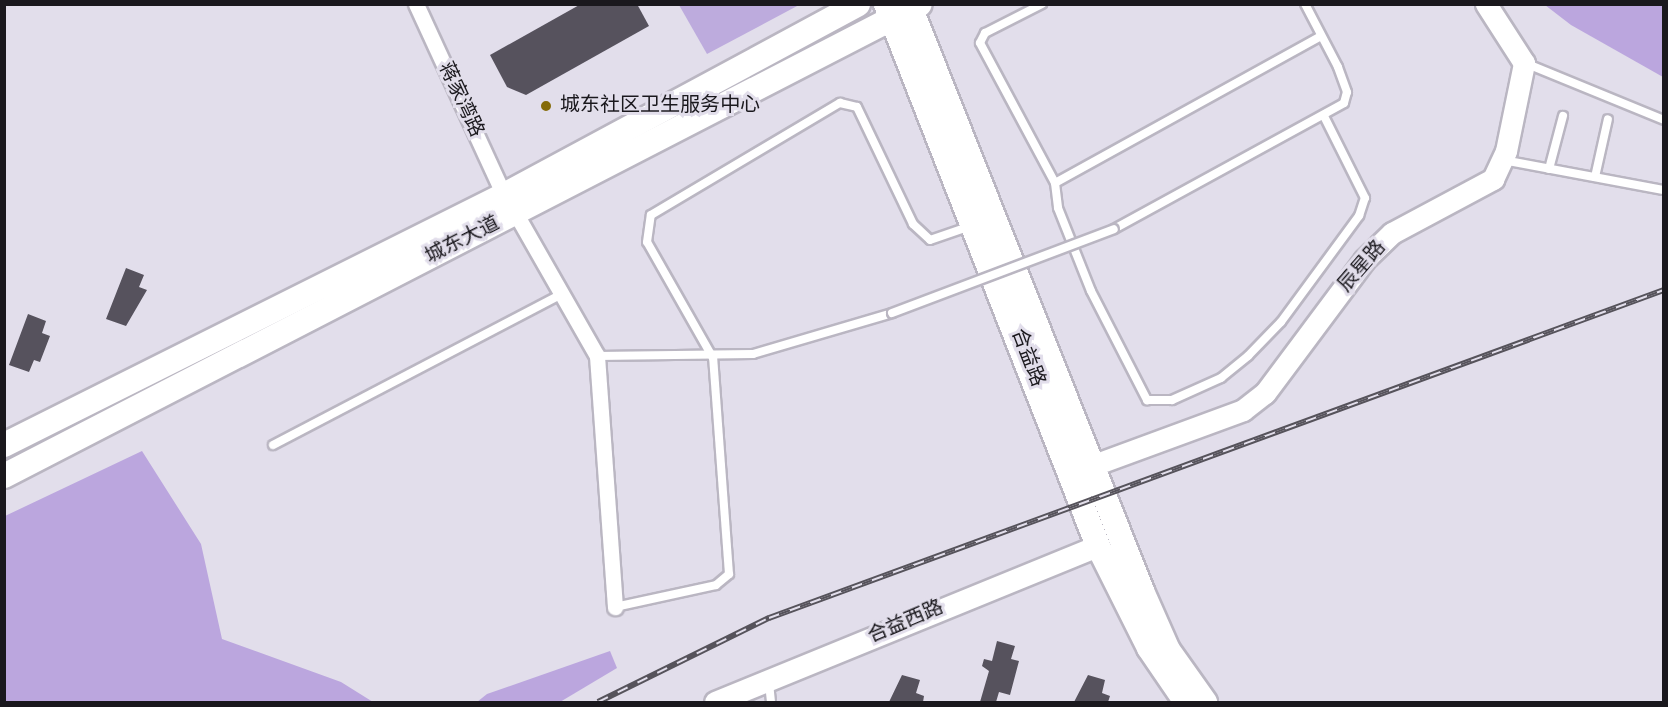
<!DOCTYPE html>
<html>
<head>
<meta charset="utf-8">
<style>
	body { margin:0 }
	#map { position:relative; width:1668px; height:707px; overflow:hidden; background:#e2deeb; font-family:Overpass,"Noto Sans SC",sans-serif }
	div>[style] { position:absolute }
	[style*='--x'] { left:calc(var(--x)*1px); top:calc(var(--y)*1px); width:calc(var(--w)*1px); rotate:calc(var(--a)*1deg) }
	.green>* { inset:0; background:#bdabdd }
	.forest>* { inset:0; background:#bba6de }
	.building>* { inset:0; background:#56525d }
	.roads { filter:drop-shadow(2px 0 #bab6c2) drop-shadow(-2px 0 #bab6c2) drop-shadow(0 2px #bab6c2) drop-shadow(0 -2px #bab6c2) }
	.lane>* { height:8px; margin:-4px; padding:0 4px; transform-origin:4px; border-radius:4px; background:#fff }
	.street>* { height:15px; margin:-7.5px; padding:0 7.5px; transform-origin:7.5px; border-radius:7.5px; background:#fff }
	.secondary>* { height:21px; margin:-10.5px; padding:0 10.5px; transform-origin:10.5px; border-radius:10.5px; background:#fff }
	.primary>* { height:24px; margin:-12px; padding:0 12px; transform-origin:12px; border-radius:12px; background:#fff }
	.rail>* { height:6px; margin-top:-3px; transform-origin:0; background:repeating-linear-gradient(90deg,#e2deeb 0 11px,#56535b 0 22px); box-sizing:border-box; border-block:2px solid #56535b }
	.bridges { filter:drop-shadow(2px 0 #bab6c2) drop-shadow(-2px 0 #bab6c2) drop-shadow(0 2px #bab6c2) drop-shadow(0 -2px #bab6c2) }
	.lane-bridge>* { height:8px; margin:-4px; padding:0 4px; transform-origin:4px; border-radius:4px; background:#fff }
	.dots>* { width:16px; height:16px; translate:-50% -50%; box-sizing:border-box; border:3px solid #e2deeb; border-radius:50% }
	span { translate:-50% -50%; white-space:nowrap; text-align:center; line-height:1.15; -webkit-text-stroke:6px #e2deeb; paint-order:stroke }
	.street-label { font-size:20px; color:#1a181d }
	.poi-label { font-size:20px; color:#1a181d }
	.left { translate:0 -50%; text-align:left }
	.frame { position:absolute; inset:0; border:6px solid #1a181d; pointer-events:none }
</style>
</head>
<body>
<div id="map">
	<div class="green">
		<div style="clip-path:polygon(679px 5px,799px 5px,707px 54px)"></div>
	</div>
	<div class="forest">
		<div style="clip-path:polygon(1545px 5px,1663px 5px,1663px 77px,1571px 25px)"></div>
		<div style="clip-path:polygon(142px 451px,201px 544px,222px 639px,341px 682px,373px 702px,5px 702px,5px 516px)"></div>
		<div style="clip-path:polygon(610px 651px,617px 668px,560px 702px,477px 702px,487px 694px)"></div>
	</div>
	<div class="building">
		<div style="clip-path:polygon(581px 4px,637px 4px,649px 26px,526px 95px,507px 87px,490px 55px)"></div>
		<div style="clip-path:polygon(126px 268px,144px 275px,139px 287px,147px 290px,126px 326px,106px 319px)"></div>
		<div style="clip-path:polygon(28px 314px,46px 321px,42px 333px,50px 336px,40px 362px,34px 360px,29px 372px,9px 365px)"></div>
		<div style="clip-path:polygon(997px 641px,1015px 646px,1011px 659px,1019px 661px,1010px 695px,999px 692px,996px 702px,980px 702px,989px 671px,982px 666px,984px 659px,992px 661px)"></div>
		<div style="clip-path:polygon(902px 675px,920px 680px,916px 693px,924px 696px,923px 702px,889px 702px)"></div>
		<div style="clip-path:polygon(1088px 675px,1105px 680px,1102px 693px,1110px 696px,1108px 702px,1074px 702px)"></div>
	</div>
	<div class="roads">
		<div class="lane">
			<div style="--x:1042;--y:4;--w:64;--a:153"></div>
			<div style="--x:985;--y:33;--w:11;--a:117"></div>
			<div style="--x:980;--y:43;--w:159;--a:61.8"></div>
			<div style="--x:1055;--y:183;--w:25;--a:83"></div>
			<div style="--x:1058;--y:208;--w:89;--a:68.3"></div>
			<div style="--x:1091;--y:291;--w:123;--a:62.8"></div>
			<div style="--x:1147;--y:400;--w:25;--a:0"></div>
			<div style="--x:1172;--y:400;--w:54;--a:-24.2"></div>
			<div style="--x:1221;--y:378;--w:35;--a:-39"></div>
			<div style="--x:1248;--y:356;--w:47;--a:-45.9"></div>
			<div style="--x:1281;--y:322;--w:132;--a:-53.7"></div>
			<div style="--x:1359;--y:216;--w:19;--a:-72"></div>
			<div style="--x:1365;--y:198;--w:92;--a:-116.6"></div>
			<div style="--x:1525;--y:63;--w:150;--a:22.3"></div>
			<div style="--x:1503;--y:160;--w:163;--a:10.6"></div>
			<div style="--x:1549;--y:169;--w:55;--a:-75.2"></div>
			<div style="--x:1595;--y:177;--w:59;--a:-77.4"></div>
			<div style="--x:1055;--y:183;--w:304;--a:-28.9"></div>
			<div style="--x:1114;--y:229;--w:262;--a:-28.7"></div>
			<div style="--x:1344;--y:103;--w:11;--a:-75"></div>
			<div style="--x:1347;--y:92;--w:27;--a:-110"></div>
			<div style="--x:1338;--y:67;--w:71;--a:-117.6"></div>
			<div style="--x:597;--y:356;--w:156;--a:-0.7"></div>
			<div style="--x:753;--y:354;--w:145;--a:-16.4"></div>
			<div style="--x:273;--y:445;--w:326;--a:-27.6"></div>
			<div style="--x:615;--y:607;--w:103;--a:-12.3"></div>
			<div style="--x:716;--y:585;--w:17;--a:-40"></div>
			<div style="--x:729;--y:574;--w:217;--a:-94.2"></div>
			<div style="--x:713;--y:358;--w:133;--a:-119.6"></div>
			<div style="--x:647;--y:242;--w:27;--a:-82"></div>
			<div style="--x:651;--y:215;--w:220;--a:-30.7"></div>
			<div style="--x:840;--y:103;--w:17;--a:13"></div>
			<div style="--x:857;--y:107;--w:130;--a:64.4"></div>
			<div style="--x:913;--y:224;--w:23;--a:43"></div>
			<div style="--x:930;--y:240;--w:43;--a:-18.9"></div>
			<div style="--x:769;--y:683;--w:19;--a:84"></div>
		</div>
		<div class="street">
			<div style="--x:416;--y:4;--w:210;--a:65.3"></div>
			<div style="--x:516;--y:214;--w:163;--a:60.3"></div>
			<div style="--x:597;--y:356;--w:252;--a:85.9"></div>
		</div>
		<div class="secondary">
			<div style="--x:1091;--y:466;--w:162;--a:-20.2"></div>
			<div style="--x:1243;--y:410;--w:28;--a:-38"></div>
			<div style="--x:1265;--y:393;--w:166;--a:-53.3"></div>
			<div style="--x:1364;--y:260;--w:39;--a:-44"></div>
			<div style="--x:1392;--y:233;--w:115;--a:-28.1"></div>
			<div style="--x:1493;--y:179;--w:31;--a:-65"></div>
			<div style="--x:1506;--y:151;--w:90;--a:-78.4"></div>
			<div style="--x:1524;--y:63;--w:70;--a:-122.8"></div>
			<div style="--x:715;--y:702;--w:414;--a:-22.2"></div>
		</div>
		<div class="primary">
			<div style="--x:886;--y:4;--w:582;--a:68.64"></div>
			<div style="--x:1098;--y:546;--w:114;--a:63.4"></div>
			<div style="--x:1149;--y:648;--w:65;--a:55.6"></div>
			<div style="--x:909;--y:4;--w:632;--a:68.35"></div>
			<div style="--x:1142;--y:591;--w:64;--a:66.2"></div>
			<div style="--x:1168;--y:650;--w:64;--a:54.6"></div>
			<div style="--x:4;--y:445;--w:559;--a:-26.57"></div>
			<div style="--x:504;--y:195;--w:402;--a:-28.3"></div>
			<div style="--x:4;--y:476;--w:1030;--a:-27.26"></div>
		</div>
	</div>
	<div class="rail">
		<div style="--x:598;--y:702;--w:191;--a:-26.2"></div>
		<div style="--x:769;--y:618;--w:953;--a:-20.13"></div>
	</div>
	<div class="bridges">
		<div class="lane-bridge">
			<div style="--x:892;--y:313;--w:237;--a:-20.7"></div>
		</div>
	</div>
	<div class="dots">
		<div style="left:546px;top:106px;background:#856b08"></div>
	</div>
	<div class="street-label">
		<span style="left:460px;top:100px;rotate:65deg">蒋家湾路</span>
		<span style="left:463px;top:241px;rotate:-27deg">城东大道</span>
		<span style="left:1363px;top:267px;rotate:-49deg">辰星路</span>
		<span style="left:1027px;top:358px;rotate:69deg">合益路</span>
		<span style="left:906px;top:623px;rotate:-23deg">合益西路</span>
	</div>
	<div class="poi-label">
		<span class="left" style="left:560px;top:106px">城东社区卫生服务中心</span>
	</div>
	<div class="frame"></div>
</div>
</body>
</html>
